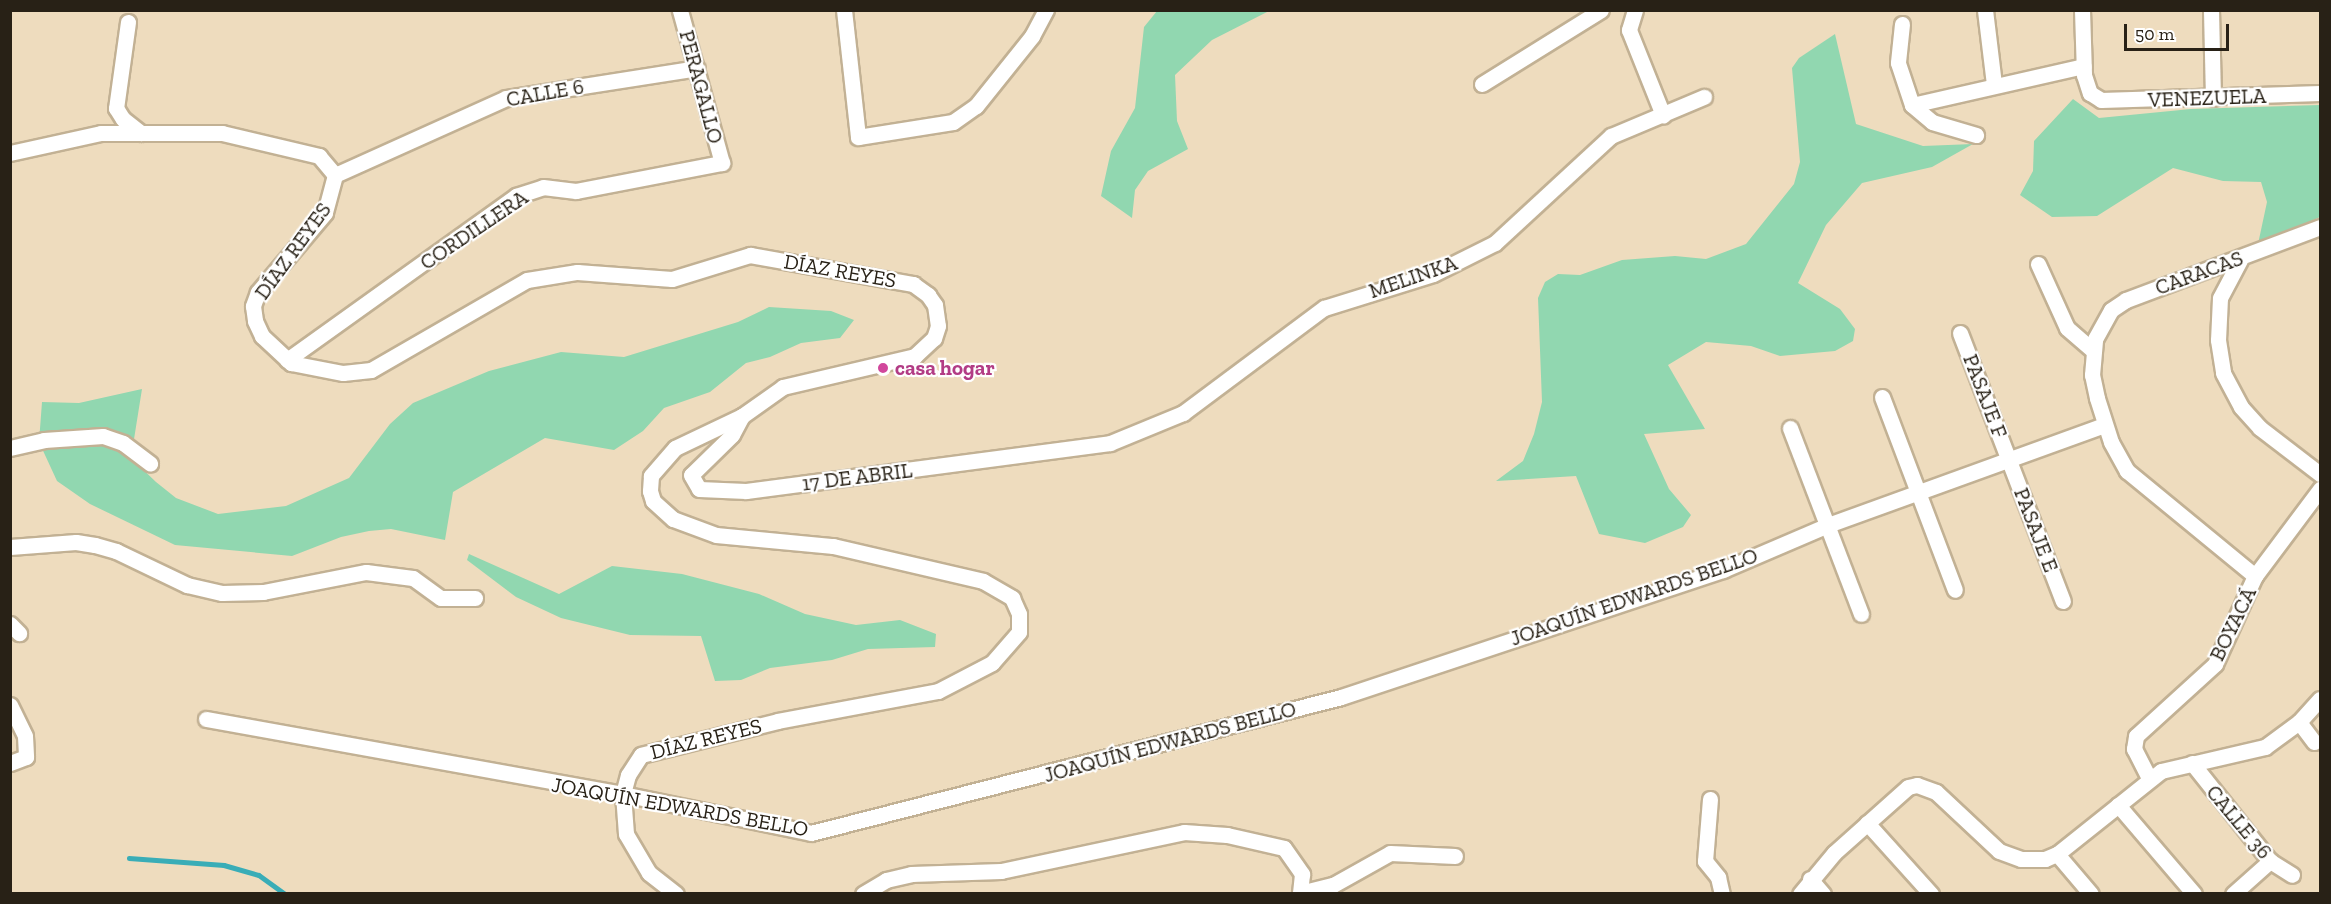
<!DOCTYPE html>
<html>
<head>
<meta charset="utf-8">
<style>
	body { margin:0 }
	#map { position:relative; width:2331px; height:904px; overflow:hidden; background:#eedcbe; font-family:"Zilla Slab",serif }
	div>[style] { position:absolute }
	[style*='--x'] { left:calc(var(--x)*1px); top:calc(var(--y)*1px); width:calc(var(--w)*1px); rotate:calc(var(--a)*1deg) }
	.green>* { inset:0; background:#91d7b0 }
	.stream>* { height:4.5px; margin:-2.25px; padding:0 2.25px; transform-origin:2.25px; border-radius:2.25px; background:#39adb7 }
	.roads { filter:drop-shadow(2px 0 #c2b194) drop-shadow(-2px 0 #c2b194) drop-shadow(0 2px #c2b194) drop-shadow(0 -2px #c2b194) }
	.minor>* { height:15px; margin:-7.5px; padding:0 7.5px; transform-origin:7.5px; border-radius:7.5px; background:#fff }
	.dots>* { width:16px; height:16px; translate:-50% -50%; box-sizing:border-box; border:3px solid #fff; border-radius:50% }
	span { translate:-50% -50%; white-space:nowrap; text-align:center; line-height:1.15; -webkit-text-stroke:4.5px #fff; paint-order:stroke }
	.street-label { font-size:21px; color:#282116 }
	.hotel-label { font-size:21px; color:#b23c85; font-weight:700 }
	.left { translate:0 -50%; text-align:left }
	.frame { position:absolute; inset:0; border:12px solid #282116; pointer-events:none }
	.scale { position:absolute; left:2124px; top:24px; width:105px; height:27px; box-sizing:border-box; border:3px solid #282116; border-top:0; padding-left:8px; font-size:18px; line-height:21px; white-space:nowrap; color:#282116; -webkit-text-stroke:4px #fff; paint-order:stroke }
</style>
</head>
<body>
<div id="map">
	<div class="green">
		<div style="clip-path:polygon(1157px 11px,1269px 11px,1212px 40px,1175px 75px,1177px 121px,1188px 149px,1148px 171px,1135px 190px,1132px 218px,1101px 196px,1111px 151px,1135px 108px,1144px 27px)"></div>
		<div style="clip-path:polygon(1835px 34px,1856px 124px,1923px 146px,1973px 144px,1932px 167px,1862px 183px,1826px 225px,1798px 283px,1840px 309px,1855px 329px,1853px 341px,1835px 351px,1780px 356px,1751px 346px,1706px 342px,1668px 365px,1705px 429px,1644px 434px,1669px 489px,1691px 515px,1683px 527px,1645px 543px,1599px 534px,1576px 476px,1496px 481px,1523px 461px,1534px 434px,1542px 402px,1538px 298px,1545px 282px,1558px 274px,1580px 275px,1622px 260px,1675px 256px,1706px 259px,1746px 244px,1794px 184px,1800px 162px,1792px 68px,1799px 58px)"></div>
		<div style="clip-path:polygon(2073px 99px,2099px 118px,2191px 109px,2320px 105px,2320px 217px,2258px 244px,2267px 202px,2261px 182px,2223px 181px,2173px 168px,2097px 216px,2052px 217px,2020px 195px,2033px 171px,2034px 141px)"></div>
		<div style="clip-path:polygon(769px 307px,831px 311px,854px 320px,840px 338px,801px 343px,770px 357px,746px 363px,710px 392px,664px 408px,643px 431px,614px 450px,545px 438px,453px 492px,445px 540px,391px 529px,369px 531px,341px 537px,292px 556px,175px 545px,90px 504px,57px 481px,39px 442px,42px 402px,79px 403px,142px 389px,131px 458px,156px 482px,176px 498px,218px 514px,286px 506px,349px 478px,390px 424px,413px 403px,489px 371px,561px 352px,624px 357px,738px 322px)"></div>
		<div style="clip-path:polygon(469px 554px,559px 594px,612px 566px,682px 574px,759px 594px,805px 614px,856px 625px,900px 620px,936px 634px,935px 647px,868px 649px,832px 660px,770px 668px,741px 680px,715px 681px,701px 636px,630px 635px,561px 618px,516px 597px,467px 560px)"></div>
	</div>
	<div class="stream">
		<div style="--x:129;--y:858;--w:95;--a:4.2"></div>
		<div style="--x:224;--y:865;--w:36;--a:16"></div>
		<div style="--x:259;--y:875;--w:32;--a:36"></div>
	</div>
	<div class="roads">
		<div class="minor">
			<div style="--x:844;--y:10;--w:128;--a:83.7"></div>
			<div style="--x:858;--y:137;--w:96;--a:-9"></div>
			<div style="--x:953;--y:122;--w:28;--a:-35"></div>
			<div style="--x:976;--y:106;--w:90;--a:-51.3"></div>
			<div style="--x:1032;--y:36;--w:30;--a:-62"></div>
			<div style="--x:1635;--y:10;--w:21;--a:107"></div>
			<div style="--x:1629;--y:30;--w:92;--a:68.2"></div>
			<div style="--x:1985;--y:10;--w:75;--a:83.1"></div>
			<div style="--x:2082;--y:10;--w:65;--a:88.2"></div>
			<div style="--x:2084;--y:75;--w:19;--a:72"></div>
			<div style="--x:2090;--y:93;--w:13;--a:32"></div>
			<div style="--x:2101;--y:100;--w:219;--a:-1.8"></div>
			<div style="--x:2211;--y:10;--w:88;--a:88.7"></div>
			<div style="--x:128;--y:22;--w:87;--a:97.9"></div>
			<div style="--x:116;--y:108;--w:13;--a:58"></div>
			<div style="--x:123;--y:119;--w:23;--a:38"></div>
			<div style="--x:1902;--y:24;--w:39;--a:96"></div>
			<div style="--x:1898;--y:63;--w:44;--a:71.6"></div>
			<div style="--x:1912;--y:105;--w:26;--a:40"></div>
			<div style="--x:1932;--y:122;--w:46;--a:16.5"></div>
			<div style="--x:1482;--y:84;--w:140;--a:-31.9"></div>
			<div style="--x:1912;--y:105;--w:176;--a:-12.8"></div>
			<div style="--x:10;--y:153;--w:93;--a:-12.4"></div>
			<div style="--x:101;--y:133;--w:121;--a:0"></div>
			<div style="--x:222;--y:133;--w:100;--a:13.3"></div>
			<div style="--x:319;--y:156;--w:25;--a:50"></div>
			<div style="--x:335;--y:175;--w:39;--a:105"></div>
			<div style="--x:325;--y:213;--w:104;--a:130.3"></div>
			<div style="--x:258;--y:292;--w:15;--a:110"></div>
			<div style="--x:253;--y:306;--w:15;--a:82"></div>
			<div style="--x:255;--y:321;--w:17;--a:65"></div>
			<div style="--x:262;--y:336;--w:40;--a:43"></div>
			<div style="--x:291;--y:363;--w:53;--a:10.9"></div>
			<div style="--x:343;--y:373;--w:28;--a:-6"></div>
			<div style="--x:371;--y:370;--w:180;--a:-30"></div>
			<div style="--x:527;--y:280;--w:51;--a:-9.1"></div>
			<div style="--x:577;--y:272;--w:95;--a:4.2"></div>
			<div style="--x:672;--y:279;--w:82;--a:-17.1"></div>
			<div style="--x:750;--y:255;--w:166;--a:10.1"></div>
			<div style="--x:913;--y:284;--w:19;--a:36"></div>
			<div style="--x:928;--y:295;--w:12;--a:55"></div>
			<div style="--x:935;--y:305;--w:21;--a:82"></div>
			<div style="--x:938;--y:326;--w:13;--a:108"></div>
			<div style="--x:934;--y:338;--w:26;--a:137"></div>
			<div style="--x:915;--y:356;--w:136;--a:166.8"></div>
			<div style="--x:783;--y:387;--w:50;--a:144.7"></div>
			<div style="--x:742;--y:416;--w:74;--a:154.5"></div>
			<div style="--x:675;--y:448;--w:37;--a:131"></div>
			<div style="--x:651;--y:476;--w:15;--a:94"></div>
			<div style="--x:650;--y:491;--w:10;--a:73"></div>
			<div style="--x:653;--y:501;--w:27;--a:42"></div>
			<div style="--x:673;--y:519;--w:46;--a:20.4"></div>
			<div style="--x:716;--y:535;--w:118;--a:5.4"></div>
			<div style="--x:833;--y:546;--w:154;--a:13.1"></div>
			<div style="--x:983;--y:581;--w:34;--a:30"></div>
			<div style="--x:1012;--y:598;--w:17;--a:66"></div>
			<div style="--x:1019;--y:614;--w:18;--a:90"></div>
			<div style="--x:1019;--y:632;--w:41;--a:131.1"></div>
			<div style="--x:992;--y:663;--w:61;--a:152.6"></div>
			<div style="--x:938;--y:691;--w:163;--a:169.4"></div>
			<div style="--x:778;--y:721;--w:141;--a:166.1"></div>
			<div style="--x:641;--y:755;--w:24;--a:123"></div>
			<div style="--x:628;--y:775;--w:20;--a:105"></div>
			<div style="--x:623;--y:794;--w:40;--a:85.7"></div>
			<div style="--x:626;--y:834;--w:45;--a:59.5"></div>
			<div style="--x:649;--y:873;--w:34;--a:38"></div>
			<div style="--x:335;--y:175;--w:188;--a:-24.2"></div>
			<div style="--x:506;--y:98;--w:193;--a:-8.9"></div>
			<div style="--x:2240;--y:260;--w:43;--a:117.8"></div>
			<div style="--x:2220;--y:298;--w:42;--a:92.7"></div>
			<div style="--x:2218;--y:340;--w:33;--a:81"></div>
			<div style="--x:2223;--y:373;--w:38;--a:62"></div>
			<div style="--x:2241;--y:407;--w:28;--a:48"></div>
			<div style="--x:2260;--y:428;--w:76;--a:37.5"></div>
			<div style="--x:2038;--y:264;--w:70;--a:65.6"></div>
			<div style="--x:2067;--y:328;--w:35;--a:41"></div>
			<div style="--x:1960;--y:333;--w:287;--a:69"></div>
			<div style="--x:287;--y:360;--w:282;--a:-35.6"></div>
			<div style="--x:516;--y:196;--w:28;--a:-18"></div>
			<div style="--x:543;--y:187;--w:33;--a:7"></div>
			<div style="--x:576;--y:191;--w:149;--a:-10.9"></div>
			<div style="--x:722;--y:163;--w:159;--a:-105.4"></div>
			<div style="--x:1882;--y:397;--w:206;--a:69.3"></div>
			<div style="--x:742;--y:416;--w:21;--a:118"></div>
			<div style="--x:732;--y:435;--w:57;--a:135.7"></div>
			<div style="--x:691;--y:475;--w:16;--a:60"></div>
			<div style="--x:699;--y:489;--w:47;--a:2.4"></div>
			<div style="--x:746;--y:491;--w:367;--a:-7.5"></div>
			<div style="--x:1110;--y:443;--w:79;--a:-22.3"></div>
			<div style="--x:1183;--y:413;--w:176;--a:-36.7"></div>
			<div style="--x:1324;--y:308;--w:114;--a:-17.3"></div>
			<div style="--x:1433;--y:274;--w:69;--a:-26.6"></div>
			<div style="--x:1495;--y:243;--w:158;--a:-42.7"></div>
			<div style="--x:1611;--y:136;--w:101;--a:-22.8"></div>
			<div style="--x:1790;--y:428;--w:199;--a:69.1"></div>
			<div style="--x:10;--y:448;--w:35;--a:-13"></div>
			<div style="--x:44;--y:440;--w:59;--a:-3.9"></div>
			<div style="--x:103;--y:436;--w:21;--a:19"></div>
			<div style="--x:123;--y:443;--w:34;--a:37"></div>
			<div style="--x:10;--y:547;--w:66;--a:-4.3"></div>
			<div style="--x:76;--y:542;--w:19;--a:9"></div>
			<div style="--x:95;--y:545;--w:22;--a:16"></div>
			<div style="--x:116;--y:551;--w:79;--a:25.6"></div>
			<div style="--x:187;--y:585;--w:36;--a:13"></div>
			<div style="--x:222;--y:593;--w:41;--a:-1.4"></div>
			<div style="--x:263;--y:592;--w:105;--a:-11"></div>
			<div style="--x:366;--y:572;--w:47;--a:7.3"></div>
			<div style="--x:413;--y:578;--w:34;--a:36"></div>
			<div style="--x:441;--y:598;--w:34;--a:0"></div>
			<div style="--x:2255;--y:576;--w:166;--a:-140.6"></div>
			<div style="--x:2127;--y:471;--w:33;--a:-119"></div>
			<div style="--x:2111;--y:442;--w:46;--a:-107.7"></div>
			<div style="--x:2097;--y:398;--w:24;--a:-102"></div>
			<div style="--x:2092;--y:375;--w:36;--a:-85"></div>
			<div style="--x:2095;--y:339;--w:33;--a:-61"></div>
			<div style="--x:2111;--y:310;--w:18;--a:-34"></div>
			<div style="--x:2126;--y:300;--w:207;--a:-20.6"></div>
			<div style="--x:10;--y:624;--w:13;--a:45"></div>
			<div style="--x:10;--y:705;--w:34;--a:64"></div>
			<div style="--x:25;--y:736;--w:21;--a:87"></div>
			<div style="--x:26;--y:757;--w:17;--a:159"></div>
			<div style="--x:206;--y:719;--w:424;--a:10.2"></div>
			<div style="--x:623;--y:794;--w:192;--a:11.7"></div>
			<div style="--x:811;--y:833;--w:547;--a:-14.39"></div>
			<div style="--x:1341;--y:697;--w:403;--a:-18.4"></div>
			<div style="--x:1723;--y:570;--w:114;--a:-23.2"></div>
			<div style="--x:1828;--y:525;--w:294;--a:-19.9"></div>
			<div style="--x:2299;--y:722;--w:25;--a:53"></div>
			<div style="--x:2192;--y:763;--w:125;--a:51.5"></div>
			<div style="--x:2270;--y:861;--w:26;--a:32"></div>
			<div style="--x:2149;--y:778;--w:33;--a:-117"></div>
			<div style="--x:2134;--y:749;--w:13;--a:-81"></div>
			<div style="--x:2136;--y:736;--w:107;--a:-42.3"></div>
			<div style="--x:2215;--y:664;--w:97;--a:-65.6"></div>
			<div style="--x:2255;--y:576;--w:109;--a:-53.2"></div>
			<div style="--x:1710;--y:799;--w:62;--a:94.6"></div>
			<div style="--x:1705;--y:861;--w:21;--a:51"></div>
			<div style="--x:1718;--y:877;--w:17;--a:77"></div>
			<div style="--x:2118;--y:805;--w:117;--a:49.5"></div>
			<div style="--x:1867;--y:823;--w:96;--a:48"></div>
			<div style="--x:2057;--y:854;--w:52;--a:49.6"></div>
			<div style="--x:1810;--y:879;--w:20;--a:49"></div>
			<div style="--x:1300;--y:893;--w:34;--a:-14"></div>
			<div style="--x:1333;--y:885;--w:65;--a:-29.3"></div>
			<div style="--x:1390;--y:853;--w:65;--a:2.6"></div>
			<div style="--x:863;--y:894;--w:27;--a:-31"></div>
			<div style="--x:886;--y:880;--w:26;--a:-13"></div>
			<div style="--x:911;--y:874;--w:90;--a:-1.9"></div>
			<div style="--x:1001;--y:871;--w:187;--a:-12"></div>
			<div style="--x:1184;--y:832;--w:43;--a:4"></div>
			<div style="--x:1227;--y:835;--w:58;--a:12.8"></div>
			<div style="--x:1284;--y:848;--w:32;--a:55"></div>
			<div style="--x:1302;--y:874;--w:20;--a:96"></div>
			<div style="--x:1800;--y:894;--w:53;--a:-50.3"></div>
			<div style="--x:1834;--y:853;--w:99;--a:-41.7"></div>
			<div style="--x:1908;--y:787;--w:9;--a:-13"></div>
			<div style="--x:1917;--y:785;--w:20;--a:20"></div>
			<div style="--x:1936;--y:792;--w:86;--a:43.1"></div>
			<div style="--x:1999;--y:851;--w:23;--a:20"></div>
			<div style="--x:2021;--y:859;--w:24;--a:0"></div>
			<div style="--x:2045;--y:859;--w:13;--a:-23"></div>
			<div style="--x:2057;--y:854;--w:133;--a:-38.6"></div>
			<div style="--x:2161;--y:771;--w:107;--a:-13"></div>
			<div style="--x:2265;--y:747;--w:42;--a:-36.3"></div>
			<div style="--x:2299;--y:722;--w:31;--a:-48"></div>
			<div style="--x:2233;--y:894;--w:50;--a:-41.7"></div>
		</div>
	</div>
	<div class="dots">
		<div style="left:883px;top:368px;background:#d1479c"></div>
	</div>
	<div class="street-label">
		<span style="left:701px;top:87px;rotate:75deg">PERAGALLO</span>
		<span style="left:545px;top:93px;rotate:-10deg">CALLE 6</span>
		<span style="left:2207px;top:98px;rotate:-2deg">VENEZUELA</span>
		<span style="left:474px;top:230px;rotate:-34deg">CORDILLERA</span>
		<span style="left:293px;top:251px;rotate:-54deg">DÍAZ REYES</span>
		<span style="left:840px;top:271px;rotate:10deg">DÍAZ REYES</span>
		<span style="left:2199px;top:273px;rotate:-20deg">CARACAS</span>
		<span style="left:1413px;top:277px;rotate:-19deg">MELINKA</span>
		<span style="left:1985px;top:396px;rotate:69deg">PASAJE F</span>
		<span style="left:857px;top:477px;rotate:-7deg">17 DE ABRIL</span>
		<span style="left:2036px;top:530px;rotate:69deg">PASAJE E</span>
		<span style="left:1634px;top:597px;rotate:-19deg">JOAQUÍN EDWARDS BELLO</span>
		<span style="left:2233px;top:624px;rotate:-64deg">BOYACÁ</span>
		<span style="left:706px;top:739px;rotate:-14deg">DÍAZ REYES</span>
		<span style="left:1170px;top:742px;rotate:-15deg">JOAQUÍN EDWARDS BELLO</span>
		<span style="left:680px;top:807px;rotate:10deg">JOAQUÍN EDWARDS BELLO</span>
		<span style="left:2239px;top:822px;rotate:50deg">CALLE 36</span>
	</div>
	<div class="hotel-label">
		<span class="left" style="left:895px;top:368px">casa hogar</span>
	</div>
	<div class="frame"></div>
	<div class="scale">50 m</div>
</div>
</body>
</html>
